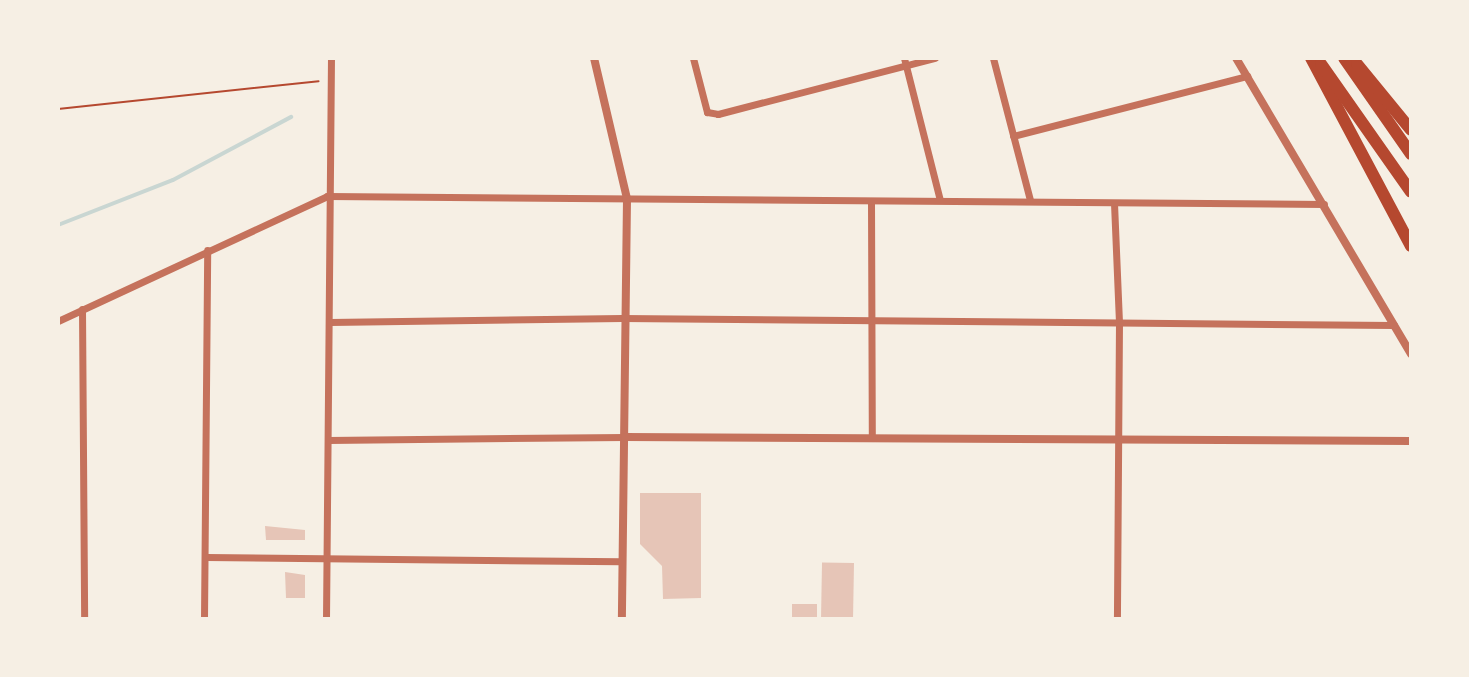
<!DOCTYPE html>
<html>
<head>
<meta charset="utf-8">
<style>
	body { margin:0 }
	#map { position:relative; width:1469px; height:677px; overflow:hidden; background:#f6efe4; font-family:Quicksand,sans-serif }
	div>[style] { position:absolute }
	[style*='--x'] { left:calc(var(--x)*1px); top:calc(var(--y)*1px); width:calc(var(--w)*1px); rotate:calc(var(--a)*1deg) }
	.stream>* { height:4px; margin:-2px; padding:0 2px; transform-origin:2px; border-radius:2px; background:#c9d6d2 }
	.building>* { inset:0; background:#e6c5b7; transform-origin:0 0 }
	.path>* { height:2px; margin:-1px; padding:0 1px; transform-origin:1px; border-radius:1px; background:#b5482f }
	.minor>* { height:7px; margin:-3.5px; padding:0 3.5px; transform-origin:3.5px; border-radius:3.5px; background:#c5725c }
	.tertiary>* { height:8px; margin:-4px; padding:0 4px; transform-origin:4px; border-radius:4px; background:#c5725c }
	.motorway>* { height:12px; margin:-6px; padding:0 6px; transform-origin:6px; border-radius:6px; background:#b5482f }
	span { translate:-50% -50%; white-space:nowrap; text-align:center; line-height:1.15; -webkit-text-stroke:6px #f6efe4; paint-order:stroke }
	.frame { position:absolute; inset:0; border:60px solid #f6efe4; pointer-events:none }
</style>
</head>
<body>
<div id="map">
	<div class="stream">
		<div style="--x:58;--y:225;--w:123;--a:-21.4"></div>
		<div style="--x:173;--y:180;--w:134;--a:-28.1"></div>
	</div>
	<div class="building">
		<div style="clip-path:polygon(640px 493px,701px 493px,701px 598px,663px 599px,662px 566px,640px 544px)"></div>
		<div style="clip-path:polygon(265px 526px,305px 530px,305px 540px,266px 540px)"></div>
		<div style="left:854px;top:563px;width:56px;height:32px;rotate:91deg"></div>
		<div style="clip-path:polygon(285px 572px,305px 575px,305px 598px,286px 598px)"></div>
		<div style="left:817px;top:604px;width:15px;height:25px;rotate:90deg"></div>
	</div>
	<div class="path">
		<div style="--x:58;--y:109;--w:262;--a:-6.1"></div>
	</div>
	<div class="minor">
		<div style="--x:693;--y:58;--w:56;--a:75.5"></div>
		<div style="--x:707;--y:112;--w:11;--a:10"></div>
		<div style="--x:718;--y:114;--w:224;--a:-14.5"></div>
		<div style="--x:904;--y:58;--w:146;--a:75.8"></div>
		<div style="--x:993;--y:58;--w:147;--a:75.4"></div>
		<div style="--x:1013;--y:136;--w:242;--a:-14.4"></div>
		<div style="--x:871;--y:201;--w:237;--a:89.8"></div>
		<div style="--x:1114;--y:203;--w:119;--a:87.6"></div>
		<div style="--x:1119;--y:322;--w:297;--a:90.4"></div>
		<div style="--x:82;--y:309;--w:310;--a:89.6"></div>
		<div style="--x:58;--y:321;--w:297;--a:-24.9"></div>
		<div style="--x:327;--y:196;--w:997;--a:0.46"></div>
		<div style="--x:330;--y:322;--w:292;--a:-0.8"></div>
		<div style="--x:622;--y:318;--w:772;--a:0.52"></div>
		<div style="--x:328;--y:440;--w:297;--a:-0.6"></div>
		<div style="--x:206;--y:557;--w:415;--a:0.6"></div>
		<div style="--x:204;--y:619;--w:369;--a:-89.5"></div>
		<div style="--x:326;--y:619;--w:561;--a:-89.49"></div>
	</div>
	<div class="tertiary">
		<div style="--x:594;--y:58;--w:145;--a:76.8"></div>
		<div style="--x:627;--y:199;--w:420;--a:90.7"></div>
		<div style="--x:1236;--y:58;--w:344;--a:59.4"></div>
		<div style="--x:625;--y:437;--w:786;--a:0.29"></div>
	</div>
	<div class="motorway">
		<div style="--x:1311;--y:58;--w:213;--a:62"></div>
		<div style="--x:1344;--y:58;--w:117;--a:55.1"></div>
		<div style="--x:1321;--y:64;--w:156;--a:54.9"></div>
		<div style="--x:1357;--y:64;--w:85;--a:50.7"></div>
	</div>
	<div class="frame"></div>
</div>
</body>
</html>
